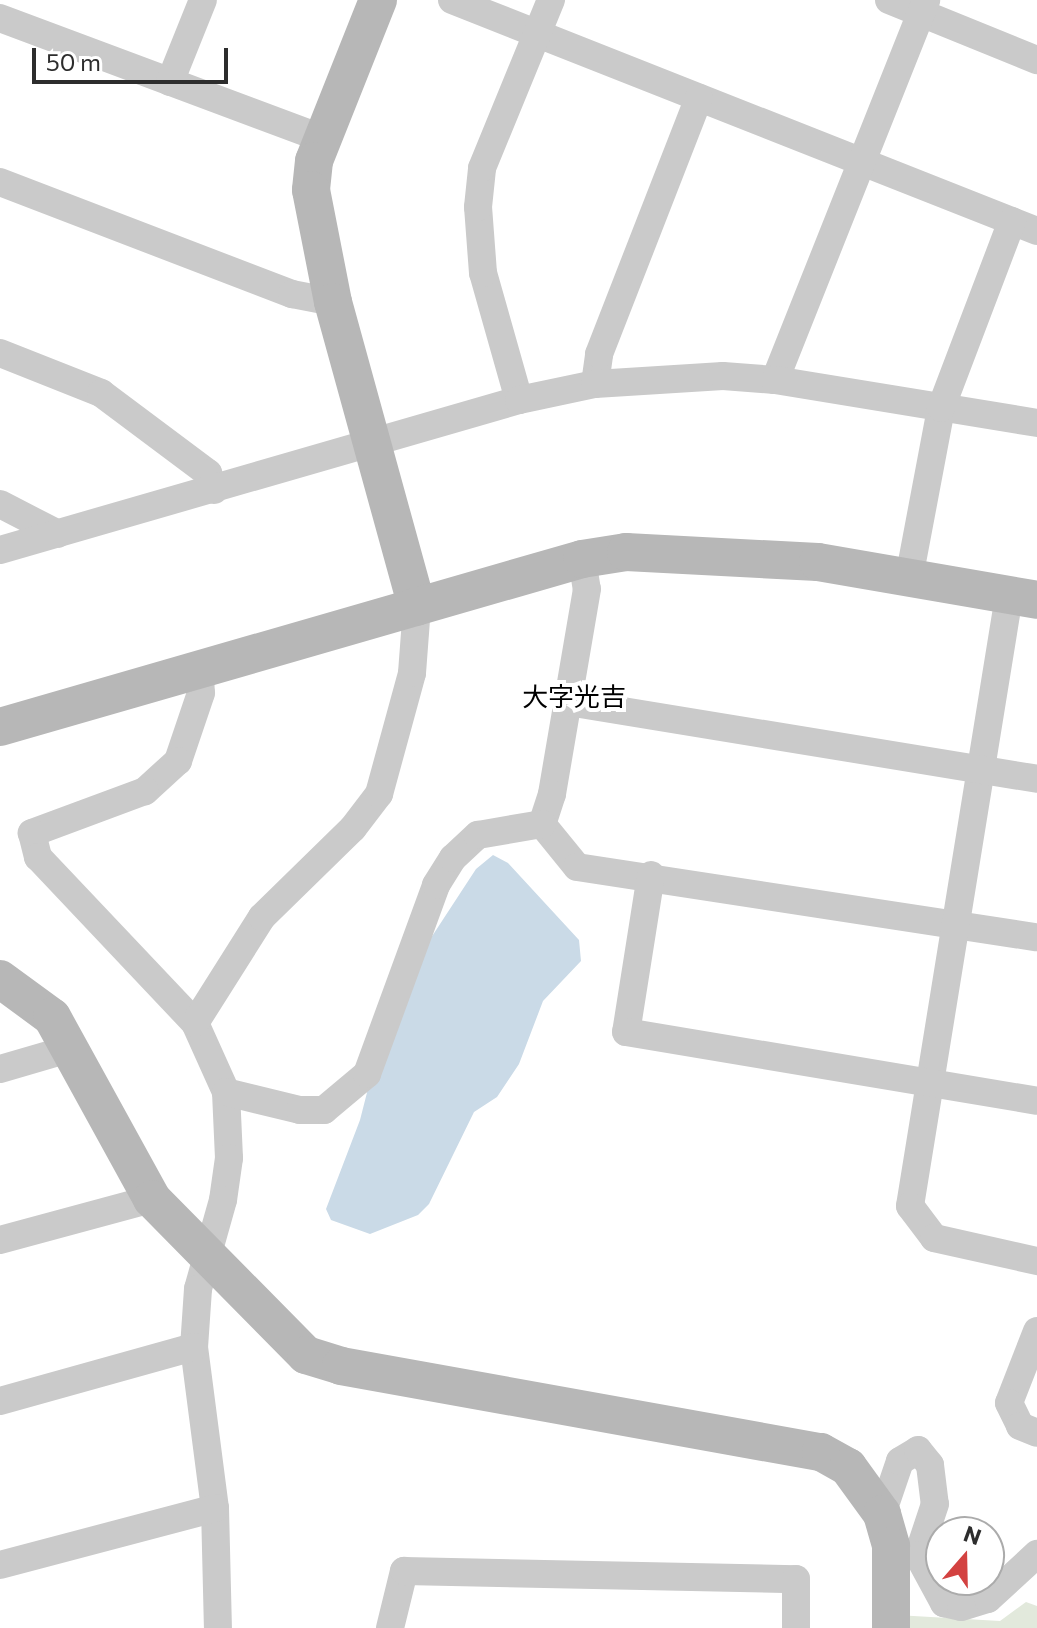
<!DOCTYPE html>
<html>
<head>
<meta charset="utf-8">
<style>
	body { margin:0 }
	#map { position:relative; width:1037px; height:1628px; overflow:hidden; background:#fff; font-family:Commissioner,"Noto Sans JP",sans-serif }
	div>[style] { position:absolute }
	[style*='--x'] { left:calc(var(--x)*1px); top:calc(var(--y)*1px); width:calc(var(--w)*1px); rotate:calc(var(--a)*1deg) }
	.green>* { inset:0; background:#e2e9dc }
	.water>* { inset:0; background:#cadae7 }
	.street>* { height:28px; margin:-14px; padding:0 14px; transform-origin:14px; border-radius:14px; background:#cacaca }
	.secondary>* { height:38px; margin:-19px; padding:0 19px; transform-origin:19px; border-radius:19px; background:#b7b7b7 }
	span { translate:-50% -50%; white-space:nowrap; text-align:center; line-height:1.15; -webkit-text-stroke:8px #fff; paint-order:stroke }
	.quarter-label { font-size:26px; color:#000 }
	.north { position:absolute; left:925px; top:1516px; width:80px; height:80px; box-sizing:border-box; background:#fff; border:2px solid #ababab; border-radius:50%; rotate:20deg; font-size:22px; font-weight:700; line-height:32px; text-align:center; color:#2d2d2d }
	.north::after { content:''; display:block; margin:auto; width:28px; height:36px; background:#d34241; clip-path:polygon(50% 0,100% 100%,50% 72%,0 100%) }
	.scale { position:absolute; left:32px; top:48px; width:196px; height:36px; box-sizing:border-box; border:4px solid #2d2d2d; border-top:0; padding-left:10px; font-size:24px; line-height:28px; white-space:nowrap; color:#2d2d2d; -webkit-text-stroke:6px #fff; paint-order:stroke }
</style>
</head>
<body>
<div id="map">
	<div class="green">
		<div style="clip-path:polygon(1026px 1602px,1037px 1606px,1037px 1628px,879px 1628px,879px 1614px,1000px 1621px)"></div>
	</div>
	<div class="water">
		<div style="clip-path:polygon(493px 855px,508px 863px,579px 940px,581px 961px,543px 1001px,519px 1064px,497px 1097px,474px 1112px,429px 1204px,418px 1215px,370px 1234px,331px 1220px,326px 1209px,360px 1120px,383px 1030px,425px 947px,476px 869px)"></div>
	</div>
	<div class="street">
		<div style="--x:452;--y:0;--w:629;--a:21.55"></div>
		<div style="--x:889;--y:0;--w:160;--a:22.1"></div>
		<div style="--x:0;--y:18;--w:346;--a:20.5"></div>
		<div style="--x:170;--y:82;--w:88;--a:-68.1"></div>
		<div style="--x:0;--y:182;--w:313;--a:21"></div>
		<div style="--x:292;--y:294;--w:42;--a:11"></div>
		<div style="--x:0;--y:353;--w:109;--a:21.6"></div>
		<div style="--x:101;--y:393;--w:134;--a:36.8"></div>
		<div style="--x:208;--y:473;--w:18;--a:71"></div>
		<div style="--x:775;--y:380;--w:409;--a:-68.3"></div>
		<div style="--x:595;--y:384;--w:30;--a:-82"></div>
		<div style="--x:599;--y:354;--w:275;--a:-68.7"></div>
		<div style="--x:519;--y:400;--w:132;--a:-105.8"></div>
		<div style="--x:483;--y:273;--w:66;--a:-94.3"></div>
		<div style="--x:478;--y:207;--w:39;--a:-84"></div>
		<div style="--x:482;--y:168;--w:182;--a:-67.7"></div>
		<div style="--x:0;--y:504;--w:65;--a:27.3"></div>
		<div style="--x:0;--y:550;--w:540;--a:-16.12"></div>
		<div style="--x:519;--y:400;--w:78;--a:-11.9"></div>
		<div style="--x:595;--y:384;--w:128;--a:-3.6"></div>
		<div style="--x:723;--y:376;--w:52;--a:4.4"></div>
		<div style="--x:775;--y:380;--w:266;--a:9.3"></div>
		<div style="--x:582;--y:559;--w:30;--a:81"></div>
		<div style="--x:587;--y:589;--w:208;--a:99.7"></div>
		<div style="--x:552;--y:794;--w:32;--a:108"></div>
		<div style="--x:542;--y:824;--w:55;--a:50.9"></div>
		<div style="--x:577;--y:867;--w:465;--a:8.7"></div>
		<div style="--x:909;--y:578;--w:173;--a:-79.3"></div>
		<div style="--x:941;--y:408;--w:200;--a:-69.2"></div>
		<div style="--x:1009;--y:596;--w:618;--a:99.22"></div>
		<div style="--x:910;--y:1206;--w:40;--a:53"></div>
		<div style="--x:934;--y:1238;--w:106;--a:12.6"></div>
		<div style="--x:200;--y:670;--w:23;--a:88"></div>
		<div style="--x:201;--y:693;--w:72;--a:108.7"></div>
		<div style="--x:178;--y:761;--w:45;--a:137.7"></div>
		<div style="--x:145;--y:791;--w:121;--a:159.6"></div>
		<div style="--x:32;--y:833;--w:25;--a:76"></div>
		<div style="--x:38;--y:857;--w:228;--a:46.6"></div>
		<div style="--x:195;--y:1023;--w:76;--a:65.8"></div>
		<div style="--x:226;--y:1092;--w:66;--a:87.4"></div>
		<div style="--x:229;--y:1158;--w:42;--a:98.1"></div>
		<div style="--x:223;--y:1200;--w:92;--a:105.7"></div>
		<div style="--x:198;--y:1289;--w:58;--a:93.9"></div>
		<div style="--x:194;--y:1347;--w:162;--a:82.6"></div>
		<div style="--x:215;--y:1508;--w:120;--a:88.6"></div>
		<div style="--x:568;--y:702;--w:475;--a:9.3"></div>
		<div style="--x:651;--y:875;--w:159;--a:99"></div>
		<div style="--x:626;--y:1032;--w:417;--a:9.5"></div>
		<div style="--x:195;--y:1023;--w:125;--a:-57.7"></div>
		<div style="--x:262;--y:917;--w:127;--a:-44.4"></div>
		<div style="--x:353;--y:828;--w:43;--a:-52.6"></div>
		<div style="--x:379;--y:794;--w:125;--a:-74.7"></div>
		<div style="--x:412;--y:673;--w:66;--a:-85.7"></div>
		<div style="--x:0;--y:1069;--w:72;--a:-16.2"></div>
		<div style="--x:226;--y:1092;--w:76;--a:13.7"></div>
		<div style="--x:300;--y:1110;--w:24;--a:0"></div>
		<div style="--x:324;--y:1110;--w:56;--a:-39.9"></div>
		<div style="--x:367;--y:1074;--w:201;--a:-69.9"></div>
		<div style="--x:436;--y:885;--w:32;--a:-58"></div>
		<div style="--x:453;--y:858;--w:34;--a:-43"></div>
		<div style="--x:478;--y:835;--w:65;--a:-9.8"></div>
		<div style="--x:0;--y:1240;--w:157;--a:-15.1"></div>
		<div style="--x:1037;--y:1331;--w:77;--a:111.3"></div>
		<div style="--x:1009;--y:1403;--w:25;--a:64"></div>
		<div style="--x:1020;--y:1426;--w:18;--a:22"></div>
		<div style="--x:0;--y:1401;--w:201;--a:-15.6"></div>
		<div style="--x:882;--y:1514;--w:56;--a:-71.2"></div>
		<div style="--x:900;--y:1461;--w:21;--a:-31"></div>
		<div style="--x:918;--y:1450;--w:19;--a:51"></div>
		<div style="--x:930;--y:1465;--w:39;--a:83"></div>
		<div style="--x:935;--y:1504;--w:54;--a:108.4"></div>
		<div style="--x:918;--y:1555;--w:55;--a:61.6"></div>
		<div style="--x:944;--y:1603;--w:17;--a:13"></div>
		<div style="--x:961;--y:1607;--w:28;--a:-17"></div>
		<div style="--x:988;--y:1599;--w:67;--a:-42.6"></div>
		<div style="--x:0;--y:1565;--w:222;--a:-14.8"></div>
		<div style="--x:390;--y:1628;--w:59;--a:-76.2"></div>
		<div style="--x:404;--y:1571;--w:392;--a:1.2"></div>
		<div style="--x:796;--y:1579;--w:49;--a:90"></div>
	</div>
	<div class="secondary">
		<div style="--x:378;--y:0;--w:173;--a:111.7"></div>
		<div style="--x:314;--y:161;--w:29;--a:96"></div>
		<div style="--x:311;--y:190;--w:114;--a:78.9"></div>
		<div style="--x:333;--y:302;--w:316;--a:74.6"></div>
		<div style="--x:0;--y:727;--w:606;--a:-16.1"></div>
		<div style="--x:582;--y:559;--w:45;--a:-9"></div>
		<div style="--x:626;--y:552;--w:192;--a:3"></div>
		<div style="--x:818;--y:562;--w:222;--a:9.8"></div>
		<div style="--x:0;--y:979;--w:64;--a:36.2"></div>
		<div style="--x:52;--y:1017;--w:208;--a:61.2"></div>
		<div style="--x:152;--y:1199;--w:219;--a:45.4"></div>
		<div style="--x:306;--y:1355;--w:37;--a:17"></div>
		<div style="--x:341;--y:1366;--w:488;--a:10.2"></div>
		<div style="--x:821;--y:1452;--w:31;--a:29"></div>
		<div style="--x:848;--y:1467;--w:58;--a:54.1"></div>
		<div style="--x:882;--y:1514;--w:33;--a:74"></div>
		<div style="--x:891;--y:1546;--w:82;--a:90"></div>
	</div>
	<div class="quarter-label">
		<span style="left:574px;top:696px">大字光吉</span>
	</div>
	<div class="north">N</div>
	<div class="scale">50 m</div>
</div>
</body>
</html>
